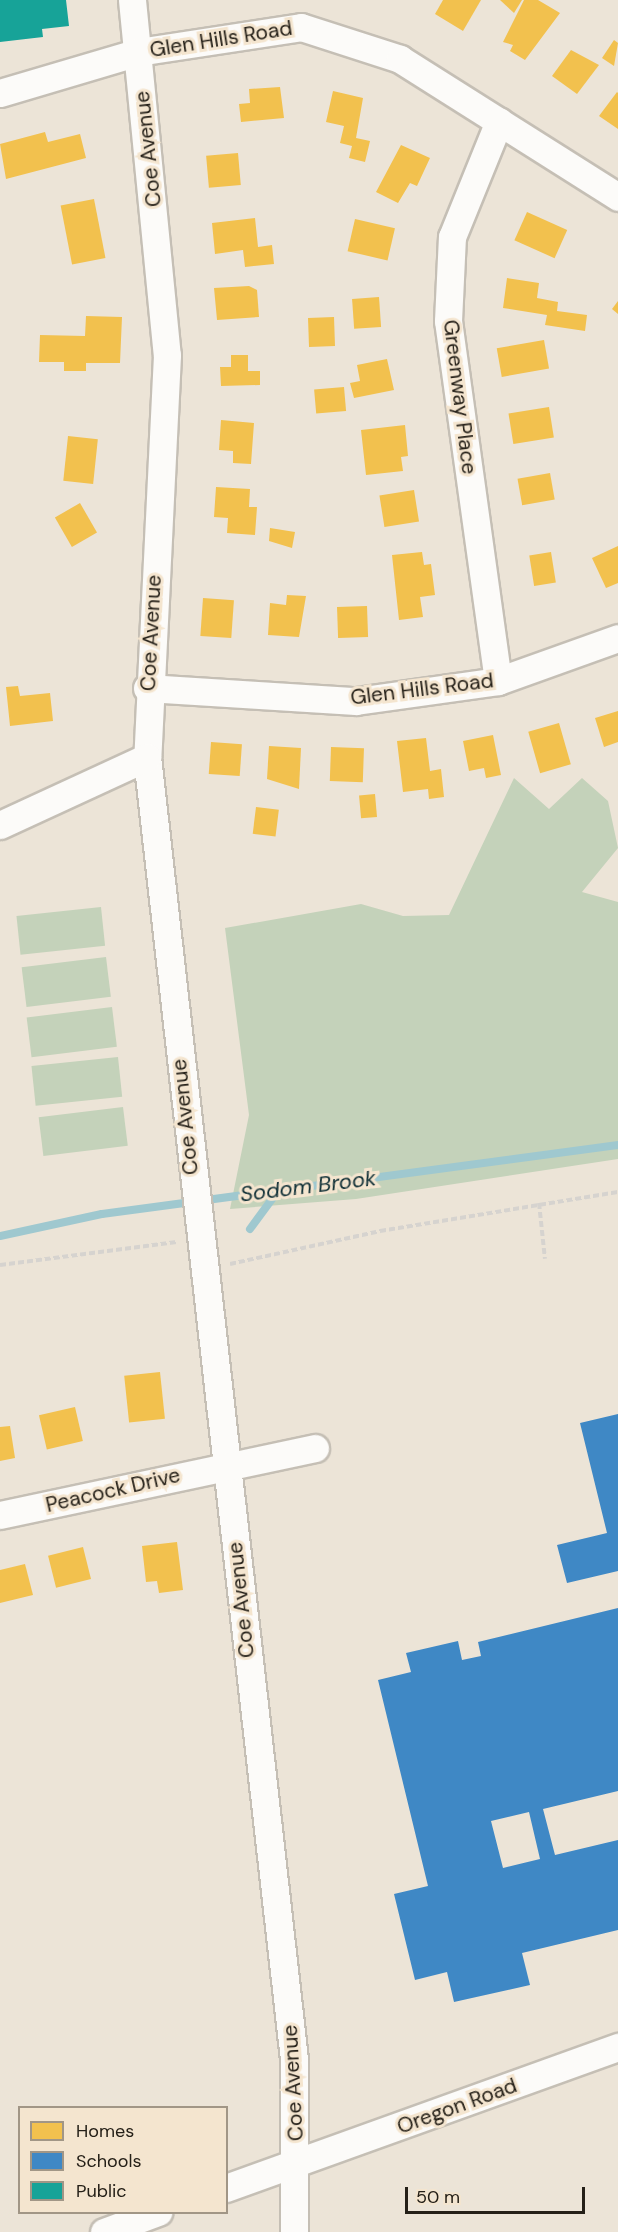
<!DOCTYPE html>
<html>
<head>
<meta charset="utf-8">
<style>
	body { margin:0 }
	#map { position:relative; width:618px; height:2232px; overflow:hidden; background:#ece4d7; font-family:"DM Sans",sans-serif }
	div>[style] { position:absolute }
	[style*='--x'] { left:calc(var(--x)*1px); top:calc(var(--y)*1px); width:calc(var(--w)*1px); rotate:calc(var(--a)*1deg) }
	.green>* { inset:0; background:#c4d2ba; transform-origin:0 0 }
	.homes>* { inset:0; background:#f2c14e; transform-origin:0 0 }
	.schools>* { inset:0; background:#3f88c5 }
	.public>* { inset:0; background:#17a398 }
	.stream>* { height:8px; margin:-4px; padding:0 4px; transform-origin:4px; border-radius:4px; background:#9fc8cf }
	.path>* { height:4px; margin-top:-2px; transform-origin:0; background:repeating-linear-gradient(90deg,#d6d3cf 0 6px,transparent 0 9px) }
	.roads { filter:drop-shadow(2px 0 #c5bfb5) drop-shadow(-2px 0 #c5bfb5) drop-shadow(0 2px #c5bfb5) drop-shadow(0 -2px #c5bfb5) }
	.minor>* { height:27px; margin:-13.5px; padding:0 13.5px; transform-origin:13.5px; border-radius:13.5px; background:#fcfbf9 }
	span { translate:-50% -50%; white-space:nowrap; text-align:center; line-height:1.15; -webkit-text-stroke:6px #f4e5cf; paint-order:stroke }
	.street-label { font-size:21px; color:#252018 }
	.water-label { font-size:22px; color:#0e2e35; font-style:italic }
	.legend { position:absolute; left:18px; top:2106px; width:210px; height:108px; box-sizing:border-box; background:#f4e5cf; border:2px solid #a19686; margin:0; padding:8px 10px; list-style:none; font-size:18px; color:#252018 }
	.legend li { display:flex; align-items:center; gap:12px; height:30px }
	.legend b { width:30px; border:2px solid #a19686 }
	.scale { position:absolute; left:405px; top:2187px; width:180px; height:27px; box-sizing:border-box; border:3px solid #252018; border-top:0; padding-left:8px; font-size:18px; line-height:21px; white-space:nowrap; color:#252018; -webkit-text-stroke:4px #f4e5cf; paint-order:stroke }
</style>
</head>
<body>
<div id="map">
	<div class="green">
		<div style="clip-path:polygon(514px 778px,549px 809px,582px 778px,608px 801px,618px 848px,582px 892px,618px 902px,618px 1159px,356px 1199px,230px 1209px,249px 1115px,225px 928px,361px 904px,403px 916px,449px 915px)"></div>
		<div style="left:101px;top:907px;width:39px;height:85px;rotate:84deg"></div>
		<div style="left:106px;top:957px;width:40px;height:85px;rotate:83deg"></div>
		<div style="left:112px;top:1007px;width:40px;height:86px;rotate:83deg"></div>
		<div style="left:118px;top:1057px;width:40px;height:87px;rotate:84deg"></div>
		<div style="left:123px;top:1107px;width:39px;height:85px;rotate:83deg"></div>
	</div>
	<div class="homes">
		<div style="clip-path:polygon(443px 0,481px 0,463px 31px,435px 14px)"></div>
		<div style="clip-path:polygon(500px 0,522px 0,514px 13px)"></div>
		<div style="clip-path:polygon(524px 0,538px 0,560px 13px,525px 60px,510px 51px,513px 45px,503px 42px)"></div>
		<div style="clip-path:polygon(614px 40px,618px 43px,614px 66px,602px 58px)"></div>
		<div style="clip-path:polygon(571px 50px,599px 65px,577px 94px,552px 76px)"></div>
		<div style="clip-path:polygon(280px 87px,284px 118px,241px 122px,239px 104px,250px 103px,249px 89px)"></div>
		<div style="clip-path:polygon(333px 91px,363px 98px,356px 138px,370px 141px,365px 162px,349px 158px,352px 146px,340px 143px,344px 126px,326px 122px)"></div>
		<div style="clip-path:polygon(617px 92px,618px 93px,618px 129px,599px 116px)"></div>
		<div style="clip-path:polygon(45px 132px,48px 142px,80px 134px,86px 158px,6px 179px,0 144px)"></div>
		<div style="clip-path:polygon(401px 145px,430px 158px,417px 186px,410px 183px,398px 203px,376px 192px)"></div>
		<div style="left:238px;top:153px;width:32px;height:32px;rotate:85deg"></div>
		<div style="left:94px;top:199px;width:60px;height:34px;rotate:79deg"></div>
		<div style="left:527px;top:212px;width:44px;height:31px;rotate:24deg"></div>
		<div style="clip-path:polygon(255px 218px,258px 247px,272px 245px,274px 264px,245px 267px,243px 250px,215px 254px,212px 223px)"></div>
		<div style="left:355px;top:219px;width:41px;height:33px;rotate:13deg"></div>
		<div style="clip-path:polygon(507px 278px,539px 283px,537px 298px,558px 302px,557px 311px,587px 315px,585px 331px,545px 325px,547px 315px,503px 308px)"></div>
		<div style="clip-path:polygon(249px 286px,257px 290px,259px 317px,217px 320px,214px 288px)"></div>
		<div style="left:379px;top:297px;width:30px;height:27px;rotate:86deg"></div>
		<div style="clip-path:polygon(618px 301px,618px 314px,612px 309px)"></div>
		<div style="clip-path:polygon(86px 316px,122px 317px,120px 363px,86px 363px,86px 371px,64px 371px,64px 362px,39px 362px,40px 335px,85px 336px)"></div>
		<div style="left:334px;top:317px;width:29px;height:26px;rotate:88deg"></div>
		<div style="left:544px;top:340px;width:29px;height:48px;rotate:80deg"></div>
		<div style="clip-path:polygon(231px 355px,248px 355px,248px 371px,260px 371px,260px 385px,221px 386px,220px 367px,231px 367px)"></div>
		<div style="clip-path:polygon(387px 359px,394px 390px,354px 398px,350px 383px,360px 381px,357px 365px)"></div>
		<div style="left:344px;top:387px;width:24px;height:30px;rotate:85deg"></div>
		<div style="left:549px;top:407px;width:31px;height:41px;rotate:81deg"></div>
		<div style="clip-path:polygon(221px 420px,254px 423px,251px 464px,233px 463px,233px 451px,219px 450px)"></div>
		<div style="clip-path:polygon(405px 425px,408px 456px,401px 457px,403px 471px,366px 475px,361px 430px)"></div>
		<div style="left:68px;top:436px;width:30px;height:45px;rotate:6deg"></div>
		<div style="left:550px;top:473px;width:27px;height:33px;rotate:80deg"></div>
		<div style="clip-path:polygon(216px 487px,250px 489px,249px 507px,257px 507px,255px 535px,227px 533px,228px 518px,214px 517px)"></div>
		<div style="left:414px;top:490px;width:32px;height:35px;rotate:81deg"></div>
		<div style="left:80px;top:503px;width:34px;height:29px;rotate:60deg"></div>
		<div style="clip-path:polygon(270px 528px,295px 532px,292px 548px,269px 541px)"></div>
		<div style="clip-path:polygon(618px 546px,618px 583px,606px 588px,592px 558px)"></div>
		<div style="clip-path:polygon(422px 552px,424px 565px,431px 564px,435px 595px,420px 597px,423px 617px,399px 620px,392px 555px)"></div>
		<div style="left:551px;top:552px;width:31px;height:22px;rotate:81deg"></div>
		<div style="clip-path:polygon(287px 595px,306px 596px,299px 637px,268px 635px,270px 603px,286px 605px)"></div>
		<div style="left:203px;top:598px;width:31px;height:38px;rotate:4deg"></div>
		<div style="left:367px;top:606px;width:31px;height:30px;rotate:88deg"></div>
		<div style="clip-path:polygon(18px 686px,20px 696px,50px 693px,53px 721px,10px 726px,6px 687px)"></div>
		<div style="clip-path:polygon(618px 711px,618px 742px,604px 747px,595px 718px)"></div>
		<div style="left:559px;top:723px;width:43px;height:32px;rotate:74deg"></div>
		<div style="clip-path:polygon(493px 735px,501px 775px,486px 778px,484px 768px,469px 771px,463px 741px)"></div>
		<div style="clip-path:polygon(426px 738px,430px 771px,441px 769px,444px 797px,429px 799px,428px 789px,403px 792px,397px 741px)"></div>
		<div style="left:211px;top:742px;width:31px;height:32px;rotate:4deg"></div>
		<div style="clip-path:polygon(269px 746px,301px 748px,299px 789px,267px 779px)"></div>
		<div style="left:331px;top:747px;width:33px;height:34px;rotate:2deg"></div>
		<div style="left:375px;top:794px;width:23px;height:16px;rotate:85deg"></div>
		<div style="left:256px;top:807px;width:23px;height:27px;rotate:7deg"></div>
		<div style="left:160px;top:1372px;width:47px;height:36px;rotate:84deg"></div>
		<div style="left:75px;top:1407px;width:35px;height:37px;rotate:77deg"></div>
		<div style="clip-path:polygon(10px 1426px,15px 1458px,0 1461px,0 1427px)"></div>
		<div style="clip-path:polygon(177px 1542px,183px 1590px,159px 1593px,157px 1581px,146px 1582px,142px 1546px)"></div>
		<div style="left:83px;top:1547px;width:33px;height:36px;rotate:76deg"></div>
		<div style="clip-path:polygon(25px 1564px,33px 1595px,0 1603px,0 1570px)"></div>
	</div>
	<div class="schools">
		<div style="clip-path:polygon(618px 1414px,618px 1571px,567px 1583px,557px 1545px,607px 1533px,580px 1423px)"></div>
		<div style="clip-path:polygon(evenodd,618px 1608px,618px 1791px,543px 1809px,555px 1855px,618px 1840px,618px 1930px,522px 1953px,530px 1985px,454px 2002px,447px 1972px,415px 1980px,394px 1894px,428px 1886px,378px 1680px,411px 1672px,406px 1653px,458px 1641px,462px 1660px,481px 1656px,478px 1642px,618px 1608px,529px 1812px,540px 1859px,503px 1868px,491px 1821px,529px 1812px)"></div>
	</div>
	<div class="public">
		<div style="clip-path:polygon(0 0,66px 0,69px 26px,42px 29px,43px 37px,0 42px)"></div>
	</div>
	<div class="stream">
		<div style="--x:250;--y:1229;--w:47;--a:-53.6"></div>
		<div style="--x:0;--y:1236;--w:104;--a:-12.2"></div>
		<div style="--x:102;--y:1214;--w:521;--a:-7.62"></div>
	</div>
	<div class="path">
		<div style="--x:539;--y:1203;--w:56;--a:83.9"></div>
		<div style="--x:230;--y:1264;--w:154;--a:-12.4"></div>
		<div style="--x:380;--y:1231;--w:241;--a:-9.3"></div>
		<div style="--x:0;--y:1265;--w:178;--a:-7.4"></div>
	</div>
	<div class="roads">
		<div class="minor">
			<div style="--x:132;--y:0;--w:357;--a:84.4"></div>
			<div style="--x:167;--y:355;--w:402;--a:92.8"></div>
			<div style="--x:147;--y:757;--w:1310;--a:83.56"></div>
			<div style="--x:294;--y:2059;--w:173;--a:90"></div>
			<div style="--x:0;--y:93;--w:144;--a:-16.5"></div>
			<div style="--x:138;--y:52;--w:165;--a:-8.7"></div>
			<div style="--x:301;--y:27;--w:104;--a:17.9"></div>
			<div style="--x:400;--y:59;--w:258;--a:32.3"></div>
			<div style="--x:498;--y:681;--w:363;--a:-97.9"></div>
			<div style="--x:448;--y:321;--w:84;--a:-87.3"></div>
			<div style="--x:452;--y:237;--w:125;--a:-67.9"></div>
			<div style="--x:147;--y:688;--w:209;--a:3.6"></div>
			<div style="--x:356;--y:701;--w:143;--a:-8"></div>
			<div style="--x:498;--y:681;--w:127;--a:-19.7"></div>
			<div style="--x:0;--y:825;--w:162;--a:-24.8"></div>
			<div style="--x:0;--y:1515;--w:322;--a:-12"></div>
			<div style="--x:226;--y:2188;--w:417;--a:-19.8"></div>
			<div style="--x:104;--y:2232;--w:58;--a:-20.3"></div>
		</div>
	</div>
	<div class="street-label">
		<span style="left:221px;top:39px;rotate:-9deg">Glen Hills Road</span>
		<span style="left:148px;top:149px;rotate:-96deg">Coe Avenue</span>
		<span style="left:460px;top:397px;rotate:83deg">Greenway Place</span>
		<span style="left:151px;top:633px;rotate:-87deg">Coe Avenue</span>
		<span style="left:422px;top:689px;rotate:-7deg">Glen Hills Road</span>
		<span style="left:185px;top:1117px;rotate:-96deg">Coe Avenue</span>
		<span style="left:113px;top:1490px;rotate:-13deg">Peacock Drive</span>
		<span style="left:241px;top:1600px;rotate:-96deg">Coe Avenue</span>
		<span style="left:293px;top:2083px;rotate:-93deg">Coe Avenue</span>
		<span style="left:457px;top:2106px;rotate:-20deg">Oregon Road</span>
	</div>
	<div class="water-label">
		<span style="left:308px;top:1186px;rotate:-7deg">Sodom Brook</span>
	</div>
	<ul class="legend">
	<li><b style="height:16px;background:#f2c14e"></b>Homes</li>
	<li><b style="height:16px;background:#3f88c5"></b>Schools</li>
	<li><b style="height:16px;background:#17a398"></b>Public</li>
	</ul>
	<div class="scale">50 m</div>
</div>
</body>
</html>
